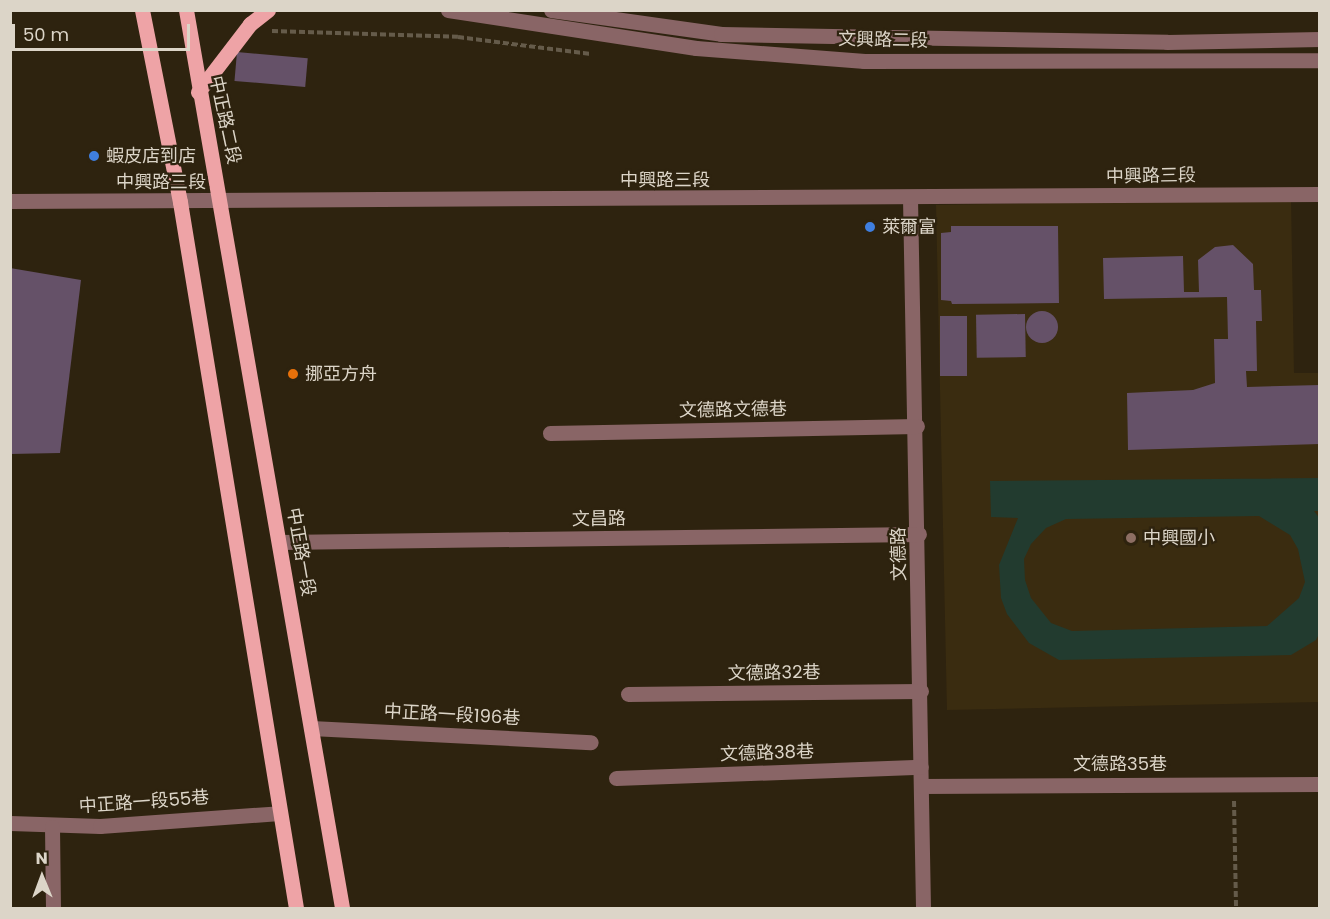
<!DOCTYPE html>
<html>
<head>
<meta charset="utf-8">
<style>
	body { margin:0 }
	#map { position:relative; width:1330px; height:919px; overflow:hidden; background:#2e230f; font-family:Poppins,"Noto Sans TC",sans-serif }
	div>[style] { position:absolute }
	[style*='--x'] { left:calc(var(--x)*1px); top:calc(var(--y)*1px); width:calc(var(--w)*1px); rotate:calc(var(--a)*1deg) }
	.built>* { inset:0; background:#3a2c10 }
	.green>* { inset:0; background:#223b2f }
	.building>* { inset:0; background:#655168; transform-origin:0 0 }
	.round { border-radius:50% }
	.path>* { height:4px; margin-top:-2px; transform-origin:0; background:repeating-linear-gradient(90deg,#655b4a 0 6px,transparent 0 9px) }
	.minor>* { height:15px; margin:-7.5px; padding:0 7.5px; transform-origin:7.5px; border-radius:7.5px; background:#896566 }
	.major>* { height:15px; margin:-7.5px; padding:0 7.5px; transform-origin:7.5px; border-radius:7.5px; background:#eea3a6 }
	.dots>* { width:16px; height:16px; translate:-50% -50%; box-sizing:border-box; border:3px solid #2e230f; border-radius:50% }
	span { translate:-50% -50%; white-space:nowrap; text-align:center; line-height:1.15; -webkit-text-stroke:4.5px #2e230f; paint-order:stroke }
	.street-label { font-size:18px; color:#dcd5c8 }
	.poi-label { font-size:18px; color:#dcd5c8 }
	.left { translate:0 -50%; text-align:left }
	.frame { position:absolute; inset:0; border:12px solid #dcd5c8; pointer-events:none }
	.north { position:absolute; left:12px; top:847px; width:60px; height:60px; -webkit-text-stroke:4px #2e230f; paint-order:stroke; rotate:359deg; font-size:16px; font-weight:700; line-height:24px; text-align:center; color:#dcd5c8 }
	.north::after { content:''; display:block; margin:auto; width:21px; height:27px; background:#dcd5c8; clip-path:polygon(50% 0,100% 100%,50% 72%,0 100%) }
	.scale { position:absolute; left:12px; top:24px; width:178px; height:27px; box-sizing:border-box; border:3px solid #dcd5c8; border-top:0; padding-left:8px; font-size:18px; line-height:21px; white-space:nowrap; color:#dcd5c8; -webkit-text-stroke:4px #2e230f; paint-order:stroke }
</style>
</head>
<body>
<div id="map">
	<div class="built">
		<div style="clip-path:polygon(1291px 198px,1294px 373px,1319px 373px,1319px 702px,947px 710px,936px 205px)"></div>
	</div>
	<div class="green">
		<div style="clip-path:polygon(evenodd,1319px 478px,1319px 511px,1314px 511px,1320px 519px,1319px 634px,1316px 640px,1291px 655px,1059px 660px,1029px 643px,1007px 614px,1001px 598px,999px 565px,1018px 518px,991px 517px,990px 481px,1319px 478px,1259px 516px,1290px 535px,1298px 549px,1305px 582px,1299px 598px,1267px 626px,1072px 631px,1051px 623px,1031px 598px,1025px 580px,1024px 559px,1031px 544px,1046px 528px,1066px 519px,1259px 516px)"></div>
	</div>
	<div class="building">
		<div style="left:237px;top:52px;width:71px;height:29px;rotate:5deg"></div>
		<div style="clip-path:polygon(951px 226px,1058px 226px,1059px 303px,952px 304px,951px 301px,941px 300px,941px 233px,951px 232px)"></div>
		<div style="clip-path:polygon(1233px 245px,1253px 264px,1254px 290px,1261px 290px,1262px 321px,1256px 321px,1257px 371px,1246px 371px,1247px 387px,1320px 385px,1320px 444px,1128px 450px,1127px 393px,1193px 390px,1215px 383px,1214px 339px,1228px 339px,1227px 297px,1104px 299px,1103px 258px,1183px 256px,1184px 292px,1199px 292px,1198px 260px,1215px 247px)"></div>
		<div style="clip-path:polygon(10px 268px,81px 280px,60px 453px,10px 454px)"></div>
		<div class="round" style="left:1026px;top:311px;width:32px;height:32px"></div>
		<div style="left:1025px;top:314px;width:43px;height:49px;rotate:89deg"></div>
		<div style="left:940px;top:316px;width:27px;height:60px"></div>
	</div>
	<div class="path">
		<div style="--x:272;--y:31;--w:186;--a:1.8"></div>
		<div style="--x:458;--y:37;--w:134;--a:7.3"></div>
		<div style="--x:1234;--y:801;--w:107;--a:88.9"></div>
	</div>
	<div class="minor">
		<div style="--x:448;--y:10;--w:251;--a:8.7"></div>
		<div style="--x:696;--y:48;--w:169;--a:4.4"></div>
		<div style="--x:864;--y:61;--w:456;--a:-0.1"></div>
		<div style="--x:551;--y:10;--w:172;--a:8"></div>
		<div style="--x:721;--y:34;--w:446;--a:1"></div>
		<div style="--x:1167;--y:42;--w:153;--a:-1.1"></div>
		<div style="--x:910;--y:198;--w:710;--a:88.95"></div>
		<div style="--x:10;--y:201;--w:1310;--a:-0.31"></div>
		<div style="--x:550;--y:433;--w:367;--a:-1.1"></div>
		<div style="--x:280;--y:542;--w:639;--a:-0.72"></div>
		<div style="--x:628;--y:694;--w:293;--a:-0.6"></div>
		<div style="--x:311;--y:728;--w:280;--a:2.9"></div>
		<div style="--x:616;--y:778;--w:305;--a:-2.1"></div>
		<div style="--x:921;--y:786;--w:399;--a:-0.3"></div>
		<div style="--x:10;--y:823;--w:90;--a:1.9"></div>
		<div style="--x:100;--y:826;--w:180;--a:-4.1"></div>
		<div style="--x:52;--y:827;--w:81;--a:89.3"></div>
	</div>
	<div class="major">
		<div style="--x:142;--y:10;--w:196;--a:78.8"></div>
		<div style="--x:180;--y:202;--w:715;--a:80.67"></div>
		<div style="--x:186;--y:10;--w:911;--a:80.14"></div>
		<div style="--x:198;--y:92;--w:86;--a:-52.6"></div>
		<div style="--x:250;--y:24;--w:23;--a:-38"></div>
	</div>
	<div class="dots">
		<div style="left:94px;top:156px;background:#3f7fe0"></div>
		<div style="left:870px;top:227px;background:#3f7fe0"></div>
		<div style="left:293px;top:374px;background:#e8710a"></div>
		<div style="left:1131px;top:538px;background:#8d6e63"></div>
	</div>
	<div class="street-label">
		<span style="left:883px;top:40px;rotate:1deg">文興路二段</span>
		<span style="left:225px;top:120px;rotate:78deg">中正路二段</span>
		<span style="left:1151px;top:176px;rotate:-1deg">中興路三段</span>
		<span style="left:665px;top:180px">中興路三段</span>
		<span style="left:161px;top:182px">中興路三段</span>
		<span style="left:733px;top:410px;rotate:-1deg">文德路文德巷</span>
		<span style="left:599px;top:519px;rotate:-1deg">文昌路</span>
		<span style="left:301px;top:552px;rotate:80deg">中正路一段</span>
		<span style="left:899px;top:554px;rotate:-91deg">文德路</span>
		<span style="left:774px;top:673px;rotate:-1deg">文德路32巷</span>
		<span style="left:452px;top:715px;rotate:3deg">中正路一段196巷</span>
		<span style="left:767px;top:753px;rotate:-2deg">文德路38巷</span>
		<span style="left:1120px;top:764px">文德路35巷</span>
		<span style="left:144px;top:802px;rotate:-4deg">中正路一段55巷</span>
	</div>
	<div class="poi-label">
		<span class="left" style="left:106px;top:156px">蝦皮店到店</span>
		<span class="left" style="left:882px;top:227px">萊爾富</span>
		<span class="left" style="left:305px;top:374px">挪亞方舟</span>
		<span class="left" style="left:1143px;top:538px">中興國小</span>
	</div>
	<div class="frame"></div>
	<div class="north">N</div>
	<div class="scale">50 m</div>
</div>
</body>
</html>
